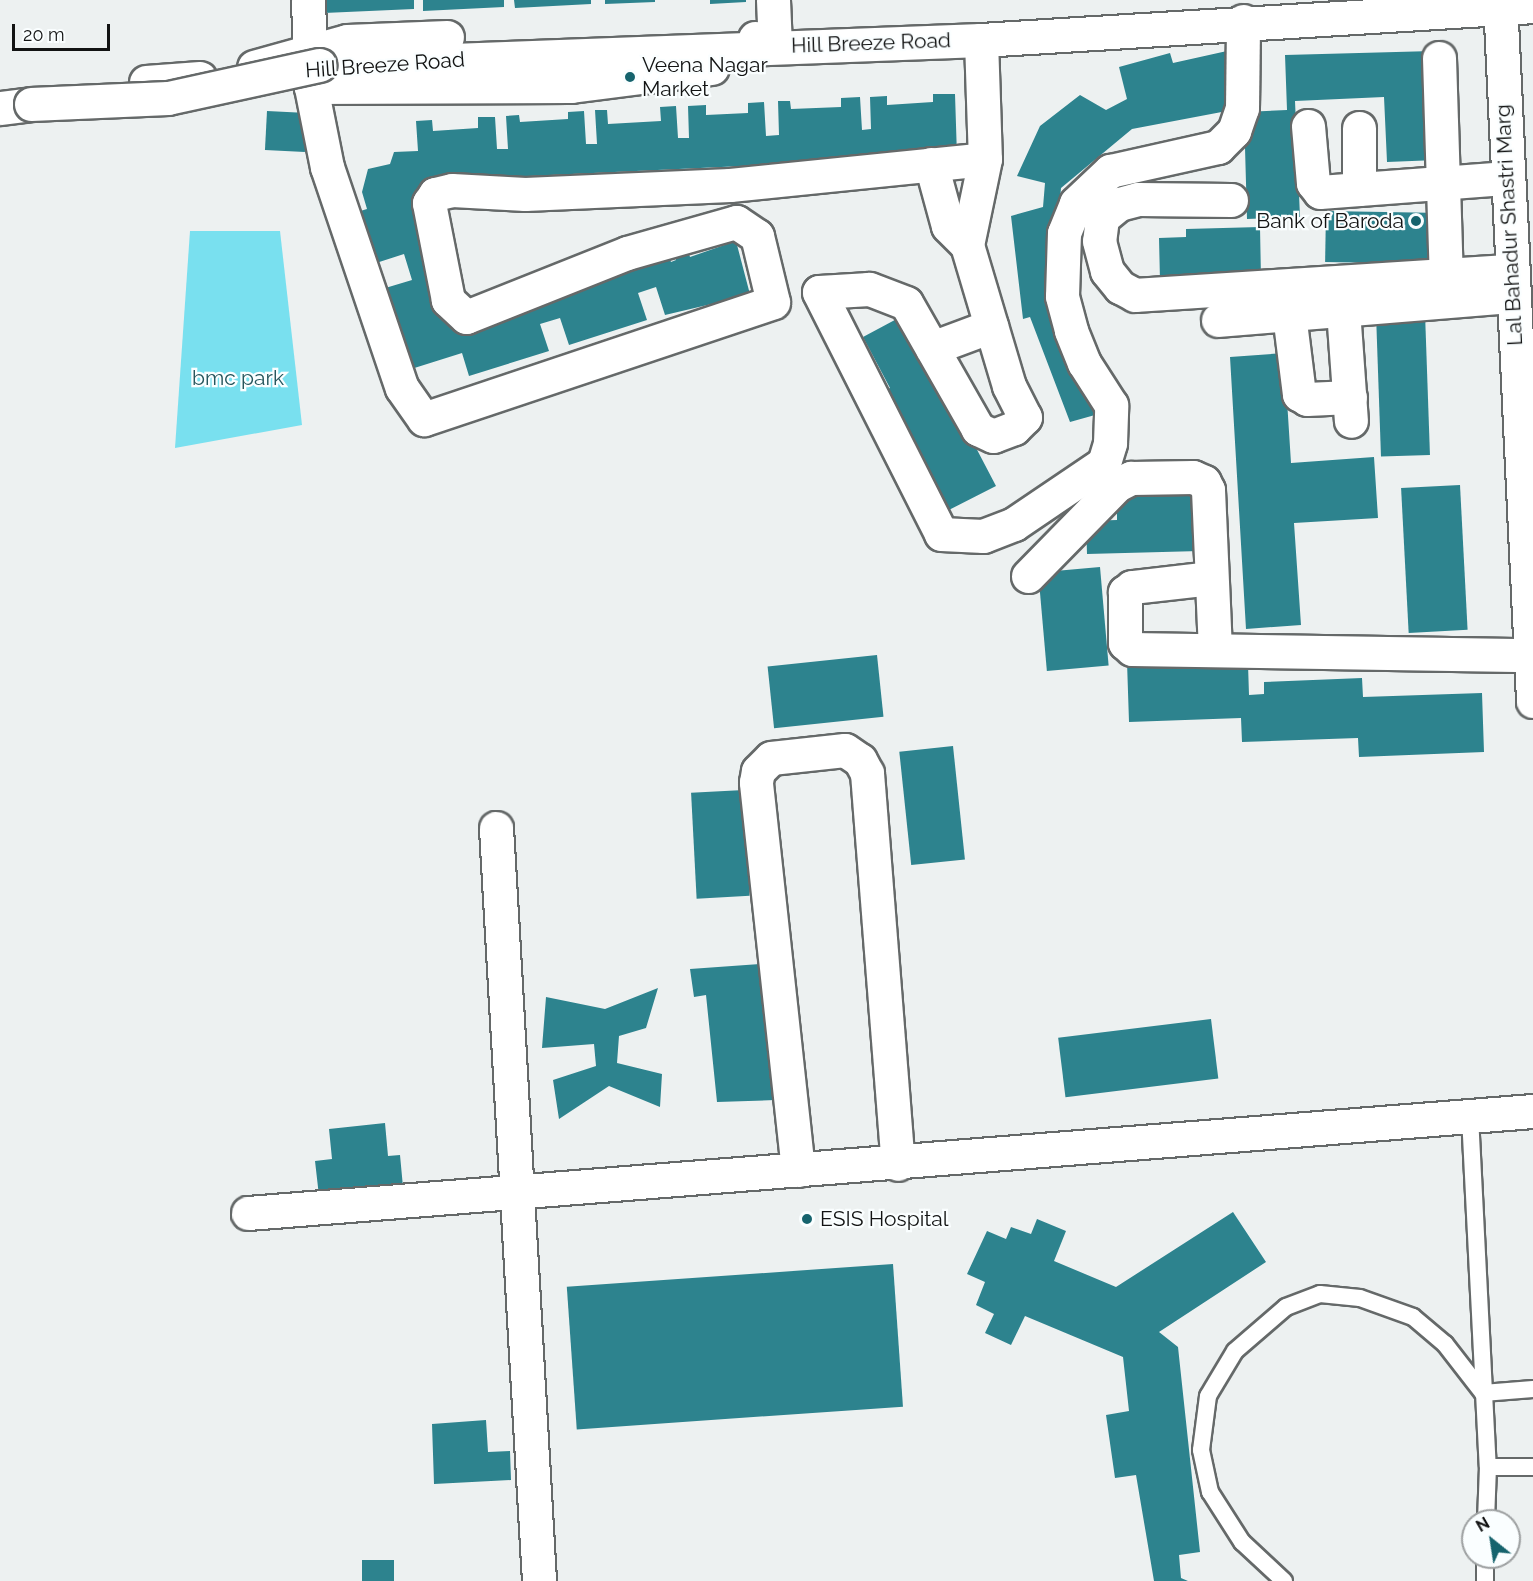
<!DOCTYPE html>
<html>
<head>
<meta charset="utf-8">
<style>
	body { margin:0 }
	#map { position:relative; width:1533px; height:1581px; overflow:hidden; background:#edf1f1; font-family:Raleway,sans-serif }
	div>[style] { position:absolute }
	[style*='--x'] { left:calc(var(--x)*1px); top:calc(var(--y)*1px); width:calc(var(--w)*1px); rotate:calc(var(--a)*1deg) }
	.green>* { inset:0; background:#79e0ef }
	.building>* { inset:0; background:#2d838e; transform-origin:0 0 }
	.roads { filter:drop-shadow(2px 0 #656969) drop-shadow(-2px 0 #656969) drop-shadow(0 2px #656969) drop-shadow(0 -2px #656969) }
	.service>* { height:16px; margin:-8px; padding:0 8px; transform-origin:8px; border-radius:8px; background:#fff }
	.minor>* { height:33px; margin:-16.5px; padding:0 16.5px; transform-origin:16.5px; border-radius:16.5px; background:#fff }
	.primary>* { height:33px; margin:-16.5px; padding:0 16.5px; transform-origin:16.5px; border-radius:16.5px; background:#fff }
	.bridges { filter:drop-shadow(2px 0 #656969) drop-shadow(-2px 0 #656969) drop-shadow(0 2px #656969) drop-shadow(0 -2px #656969) }
	.minor-bridge>* { height:33px; margin:-16.5px; padding:0 16.5px; transform-origin:16.5px; border-radius:16.5px; background:#fff }
	.dots>* { width:16px; height:16px; translate:-50% -50%; box-sizing:border-box; border:3px solid #fafeff; border-radius:50% }
	span { translate:-50% -50%; white-space:nowrap; text-align:center; line-height:1.15; -webkit-text-stroke:4.5px #fafeff; paint-order:stroke }
	.street-label { font-size:21px; color:#121313 }
	.poi-label { font-size:21px; color:#121313 }
	.left { translate:0 -50%; text-align:left }
	.right { translate:-100% -50%; text-align:right }
	.park-label { font-size:21px; color:#26565d }
	.north { position:absolute; left:1461px; top:1509px; width:60px; height:60px; box-sizing:border-box; background:#fafeff; border:2px solid #9da0a1; border-radius:50%; rotate:330deg; font-size:16px; font-weight:700; line-height:24px; text-align:center; color:#121313 }
	.north::after { content:''; display:block; margin:auto; width:21px; height:27px; background:#16636d; clip-path:polygon(50% 0,100% 100%,50% 72%,0 100%) }
	.scale { position:absolute; left:12px; top:24px; width:98px; height:27px; box-sizing:border-box; border:3px solid #121313; border-top:0; padding-left:8px; font-size:18px; line-height:21px; white-space:nowrap; color:#121313; -webkit-text-stroke:4px #fafeff; paint-order:stroke }
</style>
</head>
<body>
<div id="map">
	<div class="green">
		<div style="clip-path:polygon(190px 231px,280px 231px,302px 425px,175px 448px)"></div>
	</div>
	<div class="building">
		<div style="clip-path:polygon(323px 0,414px 0,414px 9px,324px 13px)"></div>
		<div style="clip-path:polygon(423px 0,504px 0,504px 7px,423px 11px)"></div>
		<div style="clip-path:polygon(514px 0,591px 0,591px 4px,515px 8px)"></div>
		<div style="clip-path:polygon(605px 0,655px 0,655px 2px,605px 4px)"></div>
		<div style="clip-path:polygon(710px 0,746px 0,746px 2px,710px 4px)"></div>
		<div style="clip-path:polygon(1236px 49px,1227px 111px,1132px 129px,1061px 188px,1052px 296px,1095px 415px,1070px 422px,1030px 317px,1023px 319px,1011px 216px,1043px 207px,1045px 183px,1017px 176px,1040px 126px,1080px 95px,1106px 110px,1127px 99px,1119px 67px,1170px 53px,1173px 63px)"></div>
		<div style="clip-path:polygon(1433px 51px,1437px 160px,1387px 162px,1384px 97px,1295px 101px,1300px 217px,1247px 219px,1244px 112px,1287px 110px,1285px 55px)"></div>
		<div style="clip-path:polygon(933px 94px,955px 94px,957px 156px,441px 180px,414px 193px,452px 324px,518px 307px,520px 314px,527px 311px,523px 302px,558px 290px,560px 299px,569px 296px,567px 288px,611px 273px,613px 277px,620px 274px,618px 269px,640px 261px,642px 267px,647px 266px,645px 260px,667px 252px,671px 262px,676px 260px,673px 250px,686px 245px,690px 257px,736px 241px,752px 302px,723px 312px,720px 302px,665px 315px,656px 287px,638px 293px,647px 320px,569px 345px,560px 318px,540px 324px,549px 351px,469px 376px,462px 353px,408px 370px,382px 289px,412px 280px,404px 254px,373px 264px,357px 212px,367px 209px,362px 192px,368px 169px,390px 164px,394px 152px,418px 151px,416px 121px,432px 120px,433px 131px,478px 128px,478px 117px,495px 117px,497px 149px,508px 149px,506px 116px,519px 115px,520px 122px,568px 119px,568px 112px,584px 111px,586px 144px,597px 144px,595px 110px,607px 110px,608px 124px,661px 121px,660px 107px,676px 106px,678px 138px,689px 138px,688px 106px,706px 105px,706px 115px,748px 113px,748px 103px,764px 102px,766px 136px,779px 135px,778px 101px,790px 101px,791px 109px,841px 107px,841px 98px,860px 97px,862px 130px,871px 129px,870px 97px,887px 96px,887px 105px,933px 102px)"></div>
		<div style="left:267px;top:111px;width:40px;height:39px;rotate:3deg"></div>
		<div style="left:1326px;top:211px;width:102px;height:51px;rotate:1deg"></div>
		<div style="clip-path:polygon(1260px 227px,1261px 278px,1160px 281px,1159px 238px,1186px 237px,1186px 229px)"></div>
		<div style="left:1425px;top:313px;width:142px;height:49px;rotate:88deg"></div>
		<div style="clip-path:polygon(906px 314px,996px 486px,941px 514px,926px 485px,935px 481px,917px 447px,909px 452px,878px 394px,890px 388px,863px 337px)"></div>
		<div style="clip-path:polygon(1284px 353px,1291px 463px,1374px 457px,1378px 518px,1294px 523px,1301px 625px,1246px 629px,1230px 357px)"></div>
		<div style="left:1460px;top:485px;width:145px;height:59px;rotate:87deg"></div>
		<div style="clip-path:polygon(1199px 491px,1200px 551px,1087px 554px,1086px 521px,1117px 520px,1117px 493px)"></div>
		<div style="left:1100px;top:567px;width:99px;height:62px;rotate:85deg"></div>
		<div style="left:877px;top:655px;width:62px;height:110px;rotate:84deg"></div>
		<div style="clip-path:polygon(1127px 662px,1248px 664px,1249px 695px,1264px 694px,1264px 682px,1362px 678px,1363px 697px,1482px 693px,1484px 752px,1359px 757px,1358px 738px,1242px 742px,1241px 718px,1129px 722px)"></div>
		<div style="left:953px;top:746px;width:114px;height:54px;rotate:84deg"></div>
		<div style="left:744px;top:790px;width:106px;height:53px;rotate:87deg"></div>
		<div style="clip-path:polygon(760px 964px,775px 1100px,717px 1102px,706px 995px,694px 997px,690px 969px)"></div>
		<div style="clip-path:polygon(658px 988px,646px 1028px,619px 1036px,617px 1063px,662px 1074px,660px 1107px,609px 1086px,559px 1119px,553px 1080px,596px 1066px,594px 1044px,542px 1048px,546px 997px,605px 1009px)"></div>
		<div style="left:1211px;top:1019px;width:60px;height:154px;rotate:83deg"></div>
		<div style="clip-path:polygon(385px 1123px,388px 1156px,400px 1155px,403px 1187px,319px 1196px,315px 1161px,332px 1159px,329px 1129px)"></div>
		<div style="clip-path:polygon(1233px 1212px,1266px 1262px,1159px 1332px,1178px 1347px,1200px 1552px,1179px 1555px,1181px 1578px,1188px 1581px,1154px 1581px,1136px 1475px,1115px 1478px,1106px 1415px,1129px 1411px,1123px 1357px,1025px 1316px,1011px 1345px,985px 1333px,994px 1314px,976px 1305px,985px 1282px,967px 1274px,987px 1231px,1006px 1239px,1011px 1227px,1031px 1234px,1037px 1219px,1066px 1231px,1054px 1261px,1116px 1287px)"></div>
		<div style="left:893px;top:1264px;width:143px;height:327px;rotate:86deg"></div>
		<div style="clip-path:polygon(486px 1420px,488px 1452px,510px 1451px,511px 1480px,434px 1484px,432px 1424px)"></div>
		<div style="left:362px;top:1560px;width:32px;height:21px"></div>
	</div>
	<div class="roads">
		<div class="service">
			<div style="--x:1470;--y:1116;--w:351;--a:87.1"></div>
			<div style="--x:1486;--y:1521;--w:54;--a:-87.9"></div>
			<div style="--x:1488;--y:1467;--w:45;--a:0"></div>
			<div style="--x:1284;--y:1581;--w:57;--a:-137.1"></div>
			<div style="--x:1242;--y:1542;--w:59;--a:-122.6"></div>
			<div style="--x:1210;--y:1492;--w:43;--a:-102.1"></div>
			<div style="--x:1201;--y:1450;--w:54;--a:-82.6"></div>
			<div style="--x:1208;--y:1396;--w:52;--a:-59"></div>
			<div style="--x:1235;--y:1351;--w:67;--a:-40.8"></div>
			<div style="--x:1286;--y:1307;--w:36;--a:-21"></div>
			<div style="--x:1320;--y:1294;--w:40;--a:5.7"></div>
			<div style="--x:1360;--y:1298;--w:56;--a:19.7"></div>
			<div style="--x:1413;--y:1317;--w:42;--a:40.2"></div>
			<div style="--x:1445;--y:1344;--w:62;--a:52.2"></div>
			<div style="--x:1483;--y:1393;--w:50;--a:-4.6"></div>
			<div style="--x:1485;--y:1581;--w:24;--a:-90"></div>
		</div>
		<div class="minor">
			<div style="--x:308;--y:0;--w:87;--a:88"></div>
			<div style="--x:311;--y:87;--w:260;--a:-0.2"></div>
			<div style="--x:571;--y:86;--w:142;--a:-7.3"></div>
			<div style="--x:755;--y:38;--w:22;--a:22"></div>
			<div style="--x:775;--y:46;--w:46;--a:-92.5"></div>
			<div style="--x:981;--y:40;--w:119;--a:88.1"></div>
			<div style="--x:985;--y:159;--w:88;--a:101.8"></div>
			<div style="--x:967;--y:245;--w:147;--a:73.4"></div>
			<div style="--x:1009;--y:386;--w:35;--a:63"></div>
			<div style="--x:1025;--y:417;--w:16;--a:135"></div>
			<div style="--x:1014;--y:428;--w:22;--a:159"></div>
			<div style="--x:993;--y:436;--w:17;--a:-155"></div>
			<div style="--x:978;--y:429;--w:145;--a:-119.7"></div>
			<div style="--x:906;--y:303;--w:40;--a:-159"></div>
			<div style="--x:869;--y:289;--w:50;--a:176.6"></div>
			<div style="--x:819;--y:292;--w:271;--a:63.2"></div>
			<div style="--x:941;--y:534;--w:42;--a:2.7"></div>
			<div style="--x:983;--y:536;--w:33;--a:-21"></div>
			<div style="--x:1014;--y:524;--w:109;--a:-34.1"></div>
			<div style="--x:1104;--y:463;--w:21;--a:-73"></div>
			<div style="--x:1110;--y:443;--w:38;--a:-88"></div>
			<div style="--x:1111;--y:405;--w:50;--a:-122.7"></div>
			<div style="--x:1084;--y:363;--w:35;--a:-112"></div>
			<div style="--x:1071;--y:330;--w:35;--a:-105"></div>
			<div style="--x:1062;--y:296;--w:63;--a:-88.2"></div>
			<div style="--x:1064;--y:233;--w:32;--a:-68"></div>
			<div style="--x:1076;--y:203;--w:47;--a:-43.3"></div>
			<div style="--x:1110;--y:171;--w:111;--a:-12.5"></div>
			<div style="--x:1218;--y:147;--w:23;--a:-45"></div>
			<div style="--x:1234;--y:131;--w:24;--a:-71"></div>
			<div style="--x:1242;--y:108;--w:87;--a:-89.3"></div>
			<div style="--x:1439;--y:58;--w:217;--a:88.2"></div>
			<div style="--x:319;--y:65;--w:662;--a:-2.16"></div>
			<div style="--x:981;--y:40;--w:553;--a:-3.52"></div>
			<div style="--x:254;--y:67;--w:97;--a:-15.6"></div>
			<div style="--x:347;--y:41;--w:100;--a:-2.3"></div>
			<div style="--x:146;--y:82;--w:54;--a:-4.2"></div>
			<div style="--x:311;--y:87;--w:82;--a:78.7"></div>
			<div style="--x:327;--y:167;--w:233;--a:71.3"></div>
			<div style="--x:402;--y:388;--w:38;--a:55"></div>
			<div style="--x:424;--y:419;--w:368;--a:-18.5"></div>
			<div style="--x:773;--y:302;--w:68;--a:-103.6"></div>
			<div style="--x:757;--y:236;--w:25;--a:-146"></div>
			<div style="--x:736;--y:222;--w:113;--a:164.1"></div>
			<div style="--x:627;--y:253;--w:173;--a:158.3"></div>
			<div style="--x:466;--y:317;--w:25;--a:-137"></div>
			<div style="--x:448;--y:300;--w:99;--a:-101.1"></div>
			<div style="--x:429;--y:203;--w:11;--a:-56"></div>
			<div style="--x:435;--y:194;--w:17;--a:-13"></div>
			<div style="--x:452;--y:190;--w:73;--a:3.1"></div>
			<div style="--x:525;--y:194;--w:205;--a:-2.5"></div>
			<div style="--x:730;--y:185;--w:256;--a:-5.8"></div>
			<div style="--x:0;--y:108;--w:31;--a:-7"></div>
			<div style="--x:1308;--y:126;--w:57;--a:85"></div>
			<div style="--x:1313;--y:183;--w:11;--a:52"></div>
			<div style="--x:1320;--y:192;--w:188;--a:-4.3"></div>
			<div style="--x:1359;--y:128;--w:61;--a:90"></div>
			<div style="--x:931;--y:164;--w:64;--a:74.7"></div>
			<div style="--x:948;--y:226;--w:27;--a:45"></div>
			<div style="--x:1231;--y:200;--w:93;--a:-179.4"></div>
			<div style="--x:1138;--y:199;--w:20;--a:165"></div>
			<div style="--x:1119;--y:204;--w:22;--a:141"></div>
			<div style="--x:1102;--y:218;--w:23;--a:97"></div>
			<div style="--x:1099;--y:241;--w:31;--a:75"></div>
			<div style="--x:1107;--y:271;--w:21;--a:51"></div>
			<div style="--x:1120;--y:287;--w:17;--a:28"></div>
			<div style="--x:1135;--y:295;--w:376;--a:-3.7"></div>
			<div style="--x:1343;--y:310;--w:111;--a:85.9"></div>
			<div style="--x:1289;--y:314;--w:81;--a:82.9"></div>
			<div style="--x:1299;--y:394;--w:9;--a:32"></div>
			<div style="--x:1307;--y:399;--w:43;--a:-2.7"></div>
			<div style="--x:1218;--y:320;--w:295;--a:-4.7"></div>
			<div style="--x:932;--y:348;--w:63;--a:-20.4"></div>
			<div style="--x:1028;--y:576;--w:127;--a:-45.6"></div>
			<div style="--x:1117;--y:485;--w:16;--a:-27"></div>
			<div style="--x:1131;--y:478;--w:62;--a:-0.9"></div>
			<div style="--x:1193;--y:477;--w:12;--a:24"></div>
			<div style="--x:1204;--y:482;--w:9;--a:63"></div>
			<div style="--x:1208;--y:490;--w:158;--a:87.5"></div>
			<div style="--x:1211;--y:578;--w:80;--a:173.5"></div>
			<div style="--x:1132;--y:587;--w:9;--a:144"></div>
			<div style="--x:1125;--y:592;--w:51;--a:90"></div>
			<div style="--x:1125;--y:643;--w:9;--a:41"></div>
			<div style="--x:1132;--y:649;--w:399;--a:0.9"></div>
			<div style="--x:496;--y:828;--w:754;--a:86.73"></div>
			<div style="--x:798;--y:1170;--w:390;--a:-96.2"></div>
			<div style="--x:756;--y:782;--w:11;--a:-80"></div>
			<div style="--x:758;--y:771;--w:18;--a:-45"></div>
			<div style="--x:771;--y:758;--w:74;--a:-6.2"></div>
			<div style="--x:845;--y:750;--w:18;--a:34"></div>
			<div style="--x:860;--y:760;--w:15;--a:62"></div>
			<div style="--x:867;--y:773;--w:392;--a:85.5"></div>
			<div style="--x:248;--y:1213;--w:1289;--a:-4.54"></div>
		</div>
		<div class="primary">
			<div style="--x:1500;--y:0;--w:702;--a:87.3"></div>
		</div>
	</div>
	<div class="bridges">
		<div class="minor-bridge">
			<div style="--x:31;--y:104;--w:137;--a:-2.5"></div>
			<div style="--x:168;--y:98;--w:155;--a:-12.3"></div>
		</div>
	</div>
	<div class="dots">
		<div style="left:630px;top:77px;background:#16636d"></div>
		<div style="left:1416px;top:221px;background:#16636d"></div>
		<div style="left:807px;top:1219px;background:#16636d"></div>
	</div>
	<div class="street-label">
		<span style="left:871px;top:43px;rotate:-2deg">Hill Breeze Road</span>
		<span style="left:385px;top:65px;rotate:-4deg">Hill Breeze Road</span>
		<span style="left:1509px;top:225px;rotate:-93deg">Lal Bahadur Shastri Marg</span>
	</div>
	<div class="poi-label">
		<span class="left" style="left:642px;top:77px">Veena Nagar<br>Market</span>
		<span class="right" style="left:1404px;top:221px">Bank of Baroda</span>
		<span class="left" style="left:820px;top:1219px">ESIS Hospital</span>
	</div>
	<div class="park-label">
		<span style="left:238px;top:378px">bmc park</span>
	</div>
	<div class="north">N</div>
	<div class="scale">20 m</div>
</div>
</body>
</html>
